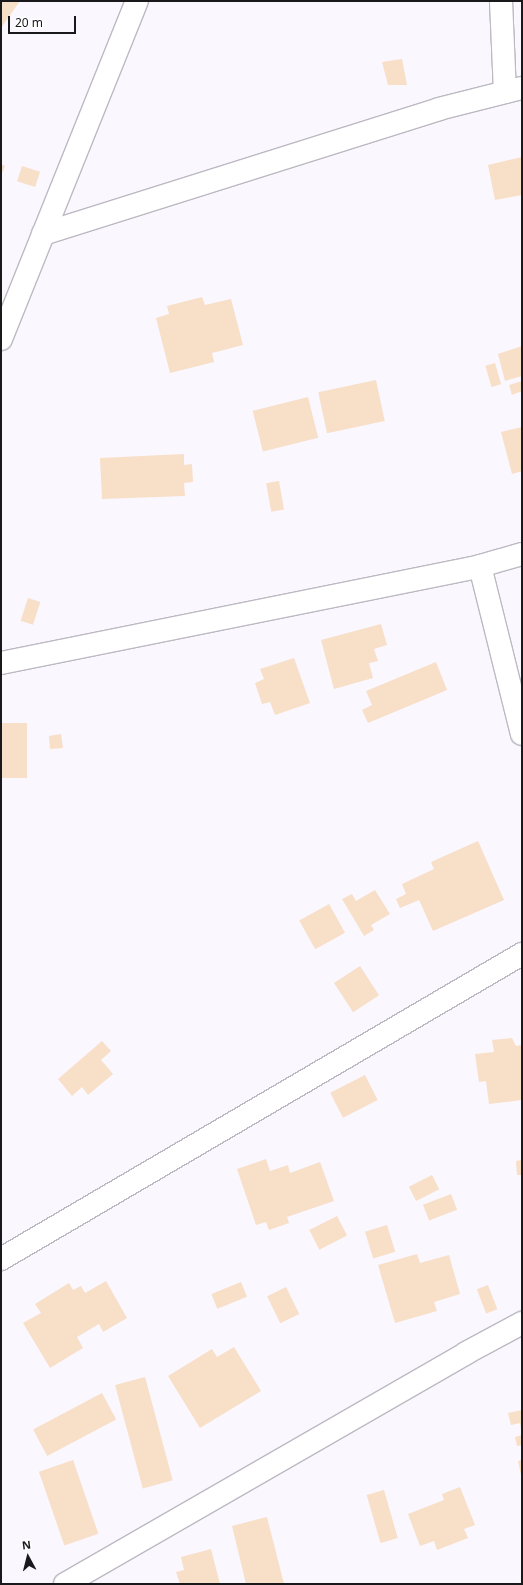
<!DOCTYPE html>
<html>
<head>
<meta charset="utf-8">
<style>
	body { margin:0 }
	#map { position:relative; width:523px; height:1585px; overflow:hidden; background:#faf7ff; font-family:"Noto Sans",sans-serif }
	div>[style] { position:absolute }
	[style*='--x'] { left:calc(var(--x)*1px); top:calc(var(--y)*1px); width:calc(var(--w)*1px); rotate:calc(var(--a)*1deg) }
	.building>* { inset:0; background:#f8dfc7; transform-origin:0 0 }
	.roads { filter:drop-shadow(1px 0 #bdb9c2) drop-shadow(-1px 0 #bdb9c2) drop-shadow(0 1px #bdb9c2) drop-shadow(0 -1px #bdb9c2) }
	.minor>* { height:22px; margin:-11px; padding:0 11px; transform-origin:11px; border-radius:11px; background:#fff }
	span { translate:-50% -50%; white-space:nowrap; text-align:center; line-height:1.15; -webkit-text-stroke:4px #fff; paint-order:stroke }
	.frame { position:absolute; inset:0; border:2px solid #19181b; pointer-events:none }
	.north { position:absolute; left:8px; top:1537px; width:40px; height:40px; -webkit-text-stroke:3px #fff; paint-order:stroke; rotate:353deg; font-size:11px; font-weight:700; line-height:16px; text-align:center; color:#19181b }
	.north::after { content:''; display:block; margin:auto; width:14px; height:18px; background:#19181b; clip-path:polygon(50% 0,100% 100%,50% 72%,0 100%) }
	.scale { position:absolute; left:8px; top:16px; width:68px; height:18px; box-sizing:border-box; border:2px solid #19181b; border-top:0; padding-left:5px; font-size:12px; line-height:14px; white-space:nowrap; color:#19181b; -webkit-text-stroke:3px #fff; paint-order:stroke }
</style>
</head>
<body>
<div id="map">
	<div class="building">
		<div style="clip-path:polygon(1px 1px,20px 1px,1px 28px)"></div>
		<div style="clip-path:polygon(402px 59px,407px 85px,388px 85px,382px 62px)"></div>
		<div style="clip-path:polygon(522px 157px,522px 195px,495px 200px,488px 165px)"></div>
		<div style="clip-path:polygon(1px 164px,5px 166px,1px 176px)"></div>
		<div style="left:22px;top:166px;width:19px;height:16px;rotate:18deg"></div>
		<div style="clip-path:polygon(202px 297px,205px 305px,231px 299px,243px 345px,212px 353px,214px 362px,170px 373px,156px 318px,169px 314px,167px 306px)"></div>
		<div style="clip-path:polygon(522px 346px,522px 376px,505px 381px,498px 354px)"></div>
		<div style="left:495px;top:363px;width:22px;height:10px;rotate:74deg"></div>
		<div style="left:376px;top:380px;width:42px;height:59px;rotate:78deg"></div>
		<div style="clip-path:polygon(522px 381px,522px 391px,512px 395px,509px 385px)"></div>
		<div style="left:308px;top:397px;width:42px;height:57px;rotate:76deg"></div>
		<div style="clip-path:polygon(522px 427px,522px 471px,512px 474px,501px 432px)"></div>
		<div style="clip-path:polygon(184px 454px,184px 465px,192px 464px,193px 482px,184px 483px,185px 496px,102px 499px,100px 458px)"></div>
		<div style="left:279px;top:481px;width:29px;height:13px;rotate:80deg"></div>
		<div style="left:28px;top:598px;width:13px;height:24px;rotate:18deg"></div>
		<div style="clip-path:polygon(381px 624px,387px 645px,374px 649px,378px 661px,369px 663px,373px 678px,334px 689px,321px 640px)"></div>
		<div style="clip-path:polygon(294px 658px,310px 703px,275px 715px,270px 702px,262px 704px,255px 683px,264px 679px,260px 669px)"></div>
		<div style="clip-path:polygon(436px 662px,447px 690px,368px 723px,362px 710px,372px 705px,366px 691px)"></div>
		<div style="left:1px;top:723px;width:26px;height:55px"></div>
		<div style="clip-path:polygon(61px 734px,63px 748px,50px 749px,49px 736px)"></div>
		<div style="clip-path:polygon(478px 841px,504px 900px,433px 931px,419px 900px,400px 908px,396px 899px,406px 894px,402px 884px,434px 869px,431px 862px)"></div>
		<div style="clip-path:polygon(375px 890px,390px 914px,371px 925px,374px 930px,364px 936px,342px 899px,352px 894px,356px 901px)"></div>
		<div style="left:329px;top:904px;width:33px;height:34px;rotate:61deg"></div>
		<div style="left:360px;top:966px;width:35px;height:31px;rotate:57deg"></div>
		<div style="clip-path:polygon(512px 1038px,516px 1046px,522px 1045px,522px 1100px,489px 1104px,486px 1081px,479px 1082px,475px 1054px,494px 1052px,492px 1040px)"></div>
		<div style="clip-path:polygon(102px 1041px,111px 1051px,101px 1060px,113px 1074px,88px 1095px,82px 1087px,72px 1096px,58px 1079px)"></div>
		<div style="left:365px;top:1075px;width:28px;height:39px;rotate:63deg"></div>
		<div style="clip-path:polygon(266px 1159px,270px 1171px,288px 1165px,290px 1173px,320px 1162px,334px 1201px,287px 1217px,289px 1223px,269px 1230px,266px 1222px,256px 1225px,237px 1169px)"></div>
		<div style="clip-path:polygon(522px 1160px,522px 1175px,517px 1175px,516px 1161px)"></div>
		<div style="left:432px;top:1175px;width:16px;height:26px;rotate:63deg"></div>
		<div style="left:451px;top:1194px;width:17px;height:30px;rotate:69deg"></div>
		<div style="left:337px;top:1216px;width:22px;height:31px;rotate:63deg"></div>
		<div style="left:387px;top:1225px;width:28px;height:23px;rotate:73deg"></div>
		<div style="clip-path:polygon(417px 1254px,420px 1263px,449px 1255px,460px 1294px,434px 1302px,437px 1311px,395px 1323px,378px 1265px)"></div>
		<div style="clip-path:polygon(106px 1281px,127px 1318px,103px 1332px,99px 1324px,77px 1337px,83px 1348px,50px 1368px,23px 1323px,41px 1313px,35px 1304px,69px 1283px,73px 1290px,81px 1286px,85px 1293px)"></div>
		<div style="left:241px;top:1282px;width:16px;height:32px;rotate:68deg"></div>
		<div style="left:488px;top:1285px;width:26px;height:12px;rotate:69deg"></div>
		<div style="left:286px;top:1287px;width:30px;height:21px;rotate:64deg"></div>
		<div style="clip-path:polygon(234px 1347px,261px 1391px,200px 1428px,168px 1376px,212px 1349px,217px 1357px)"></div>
		<div style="left:145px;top:1377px;width:107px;height:31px;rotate:75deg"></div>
		<div style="left:102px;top:1393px;width:30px;height:78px;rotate:62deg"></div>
		<div style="clip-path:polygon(522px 1410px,522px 1430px,521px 1430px,520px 1423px,511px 1425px,508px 1413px)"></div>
		<div style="clip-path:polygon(522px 1435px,522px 1445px,517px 1446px,515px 1437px)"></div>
		<div style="left:73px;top:1460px;width:78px;height:36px;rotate:71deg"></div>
		<div style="clip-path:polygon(522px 1460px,522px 1475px,521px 1475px,518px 1461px)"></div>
		<div style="clip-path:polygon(460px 1487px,475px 1525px,464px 1529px,468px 1538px,437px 1550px,434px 1541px,420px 1546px,408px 1514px,444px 1500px,442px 1494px)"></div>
		<div style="left:384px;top:1490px;width:50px;height:18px;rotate:74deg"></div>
		<div style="clip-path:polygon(267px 1517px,284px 1584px,246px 1584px,232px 1526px)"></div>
		<div style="clip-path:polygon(211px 1549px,220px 1584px,180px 1584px,176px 1572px,184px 1570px,181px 1557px)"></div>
	</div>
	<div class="roads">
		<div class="minor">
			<div style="--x:501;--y:1;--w:91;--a:87.5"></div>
			<div style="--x:43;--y:234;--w:415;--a:-17.5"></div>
			<div style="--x:439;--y:109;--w:86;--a:-14.2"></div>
			<div style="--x:1;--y:339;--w:364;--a:-68.1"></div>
			<div style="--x:480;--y:566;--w:173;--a:76"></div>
			<div style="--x:1;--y:663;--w:489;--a:-11.4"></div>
			<div style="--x:480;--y:566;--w:44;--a:-15.9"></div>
			<div style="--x:1;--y:1259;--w:604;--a:-30.35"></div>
			<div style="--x:65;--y:1584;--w:463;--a:-29.9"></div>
			<div style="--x:466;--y:1353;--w:64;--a:-28.2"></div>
		</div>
	</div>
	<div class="frame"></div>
	<div class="north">N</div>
	<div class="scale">20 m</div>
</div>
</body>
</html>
